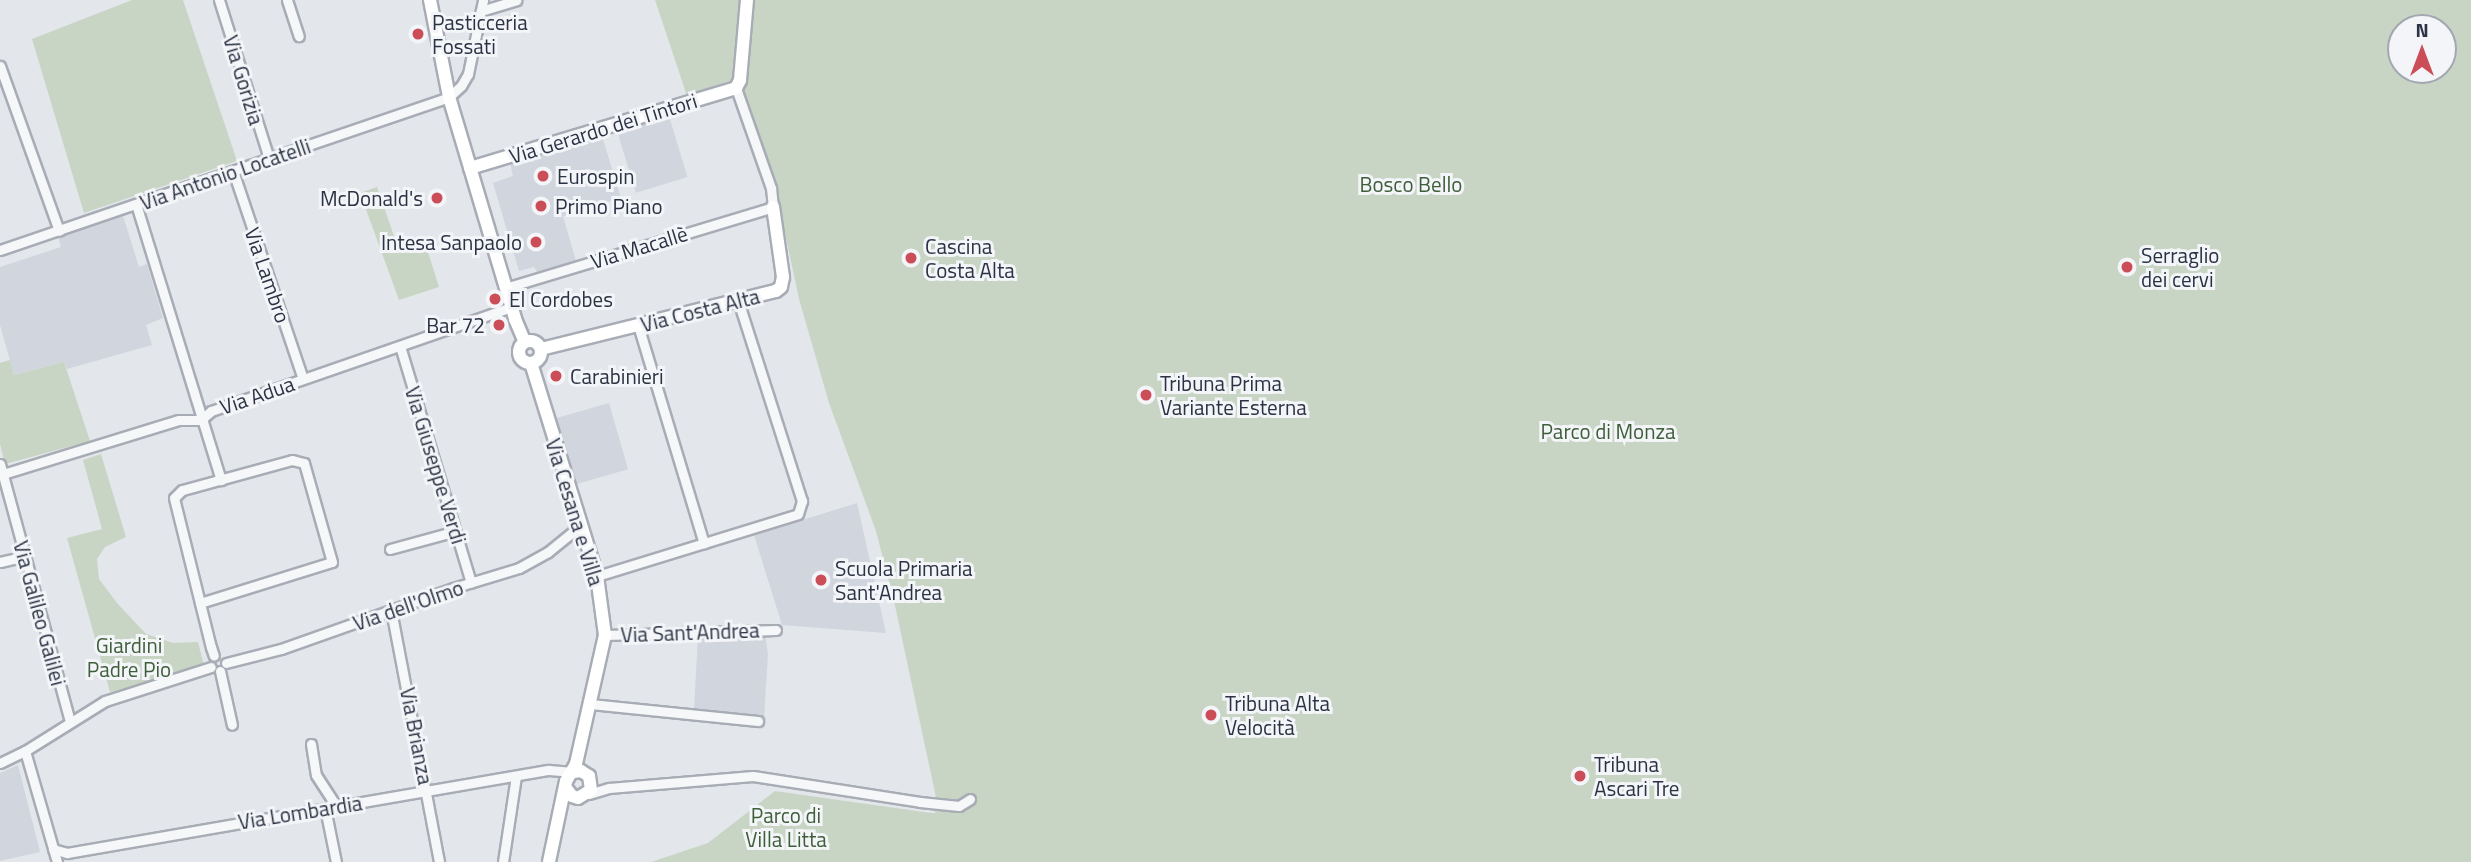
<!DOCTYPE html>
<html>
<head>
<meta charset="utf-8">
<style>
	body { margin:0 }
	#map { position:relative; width:2471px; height:862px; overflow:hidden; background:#e3e6eb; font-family:"Titillium Web",sans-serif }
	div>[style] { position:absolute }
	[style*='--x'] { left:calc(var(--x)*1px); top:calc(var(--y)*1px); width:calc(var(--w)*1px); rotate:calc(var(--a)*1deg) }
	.built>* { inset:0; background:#d1d5dd; transform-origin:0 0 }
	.green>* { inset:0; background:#c8d5c5 }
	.roads { filter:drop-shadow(2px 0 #a8acb5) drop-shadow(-2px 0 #a8acb5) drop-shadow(0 2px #a8acb5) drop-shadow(0 -2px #a8acb5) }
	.street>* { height:9px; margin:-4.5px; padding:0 4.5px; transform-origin:4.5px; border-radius:4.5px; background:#f6f7f9 }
	.secondary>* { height:12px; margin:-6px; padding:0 6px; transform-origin:6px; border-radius:6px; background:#fff }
	.secondary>.ring { margin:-6px; padding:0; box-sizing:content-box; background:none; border:12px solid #fff; border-radius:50% }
	.dots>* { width:19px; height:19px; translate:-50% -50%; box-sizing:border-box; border:4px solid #f3f5f8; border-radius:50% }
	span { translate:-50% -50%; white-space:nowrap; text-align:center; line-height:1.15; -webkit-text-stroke:6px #f3f5f8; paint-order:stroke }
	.poi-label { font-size:21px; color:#2b3243 }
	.left { translate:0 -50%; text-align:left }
	.right { translate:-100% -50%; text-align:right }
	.street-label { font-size:21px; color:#2b3243 }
	.park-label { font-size:21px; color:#3e5e39 }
	.north { position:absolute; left:2387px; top:14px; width:70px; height:70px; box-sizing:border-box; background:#f3f5f8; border:2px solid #a3a7b0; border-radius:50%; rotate:0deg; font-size:19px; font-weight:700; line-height:28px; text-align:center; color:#2b3243 }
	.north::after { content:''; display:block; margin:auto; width:24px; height:32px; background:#cb4d58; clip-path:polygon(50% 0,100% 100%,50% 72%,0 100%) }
</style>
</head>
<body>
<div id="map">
	<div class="built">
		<div style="left:668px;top:113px;width:67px;height:54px;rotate:73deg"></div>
		<div style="clip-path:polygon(602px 136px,621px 198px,563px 216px,576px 261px,537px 272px,534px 267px,519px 271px,493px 183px,513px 176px,510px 163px)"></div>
		<div style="clip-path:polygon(123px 216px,139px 267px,147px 264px,163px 318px,146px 325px,152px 345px,67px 369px,64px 362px,14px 375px,0 325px,0 267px,61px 247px,58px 237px)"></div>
		<div style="left:609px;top:403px;width:69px;height:57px;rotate:74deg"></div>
		<div style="clip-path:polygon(857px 503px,886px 633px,782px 625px,754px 535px)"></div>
		<div style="clip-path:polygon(765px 634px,768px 654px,764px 718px,694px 710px,698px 636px)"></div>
		<div style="clip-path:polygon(18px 765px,40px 852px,0 861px,0 773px)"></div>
	</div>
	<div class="green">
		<div style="clip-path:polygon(132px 0,183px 0,237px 161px,84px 213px,32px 39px)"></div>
		<div style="clip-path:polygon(655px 0,742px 0,734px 79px,687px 96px)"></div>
		<div style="clip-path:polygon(evenodd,751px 0,2471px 0,2471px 862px,651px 862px,708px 843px,775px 791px,931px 813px,935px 813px,937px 802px,894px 601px,876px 531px,829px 403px,799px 299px,772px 172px,744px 99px,751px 0,2401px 28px,2443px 28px,2443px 70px,2401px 70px,2401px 28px)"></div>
		<div style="clip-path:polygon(377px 187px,396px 242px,423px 236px,439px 287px,399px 300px,360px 193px)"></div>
		<div style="clip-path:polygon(10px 360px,14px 375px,64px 362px,90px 441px,5px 464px,0 444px,0 363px)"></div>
		<div style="clip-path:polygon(101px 454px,126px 537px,105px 547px,97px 559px,99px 579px,117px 603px,146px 634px,173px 643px,198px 642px,204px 666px,110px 692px,67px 538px,102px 529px,83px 460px)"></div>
	</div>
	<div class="roads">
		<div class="street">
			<div style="--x:219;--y:0;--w:167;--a:72.5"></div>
			<div style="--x:287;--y:0;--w:38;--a:72"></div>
			<div style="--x:481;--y:11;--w:37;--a:-17"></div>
			<div style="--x:0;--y:66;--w:175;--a:70.3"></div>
			<div style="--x:233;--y:171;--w:219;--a:71.4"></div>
			<div style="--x:136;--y:204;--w:289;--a:72.9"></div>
			<div style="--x:0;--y:250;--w:474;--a:-18.8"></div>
			<div style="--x:449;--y:97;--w:16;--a:-43"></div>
			<div style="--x:461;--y:86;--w:14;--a:-60"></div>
			<div style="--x:468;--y:74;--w:76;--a:-78.5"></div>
			<div style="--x:505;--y:288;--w:280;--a:-16.8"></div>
			<div style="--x:773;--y:207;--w:19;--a:-96"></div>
			<div style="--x:771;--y:188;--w:106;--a:-109.3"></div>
			<div style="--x:638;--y:325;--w:228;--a:73.2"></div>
			<div style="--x:400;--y:346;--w:247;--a:73.3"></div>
			<div style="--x:0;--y:464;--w:266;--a:74.8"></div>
			<div style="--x:3;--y:474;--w:184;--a:-17.1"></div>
			<div style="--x:179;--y:420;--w:22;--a:0"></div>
			<div style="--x:201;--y:420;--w:13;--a:-42"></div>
			<div style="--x:211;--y:411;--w:318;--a:-19.1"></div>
			<div style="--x:390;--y:549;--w:68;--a:-15.3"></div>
			<div style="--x:0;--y:562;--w:26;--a:-13"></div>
			<div style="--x:597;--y:576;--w:210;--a:-17.1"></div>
			<div style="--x:798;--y:514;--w:14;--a:-73"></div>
			<div style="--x:802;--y:501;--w:210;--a:-107.7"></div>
			<div style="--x:200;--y:603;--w:138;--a:-17.3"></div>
			<div style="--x:332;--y:562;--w:103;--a:-105.8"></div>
			<div style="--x:304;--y:463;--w:12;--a:-166"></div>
			<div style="--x:292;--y:460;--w:114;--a:164.7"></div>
			<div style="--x:182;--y:490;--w:11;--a:135"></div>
			<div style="--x:174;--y:498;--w:154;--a:76.1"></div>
			<div style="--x:211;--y:647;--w:9;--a:72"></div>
			<div style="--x:391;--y:610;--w:257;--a:79.2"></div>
			<div style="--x:605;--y:635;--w:171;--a:-1.7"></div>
			<div style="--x:226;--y:663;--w:57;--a:-14.3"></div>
			<div style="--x:281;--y:649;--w:182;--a:-19.5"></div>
			<div style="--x:453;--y:588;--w:69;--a:-16.9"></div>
			<div style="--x:519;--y:568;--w:33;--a:-29"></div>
			<div style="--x:548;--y:552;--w:43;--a:-39.3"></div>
			<div style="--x:220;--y:671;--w:55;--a:77.5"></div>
			<div style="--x:590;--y:704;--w:169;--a:5.8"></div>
			<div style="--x:311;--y:744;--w:31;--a:81"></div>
			<div style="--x:316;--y:775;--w:37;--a:57"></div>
			<div style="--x:25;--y:751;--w:116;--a:73.9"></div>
			<div style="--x:0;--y:763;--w:28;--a:-26"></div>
			<div style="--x:25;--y:751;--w:94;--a:-32"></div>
			<div style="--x:105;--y:701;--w:111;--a:-17.8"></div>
			<div style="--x:589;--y:794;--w:21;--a:-17"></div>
			<div style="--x:609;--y:788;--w:144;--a:-4.8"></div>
			<div style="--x:753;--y:776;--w:169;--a:8.8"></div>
			<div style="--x:920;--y:802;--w:39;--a:6"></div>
			<div style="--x:959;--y:806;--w:13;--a:-32"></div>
			<div style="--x:325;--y:808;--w:55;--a:78.5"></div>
			<div style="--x:53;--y:849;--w:15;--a:16"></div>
			<div style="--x:67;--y:853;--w:489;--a:-9.8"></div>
			<div style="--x:549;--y:770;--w:24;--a:5"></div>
			<div style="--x:503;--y:862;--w:87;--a:-81.4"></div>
		</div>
		<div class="secondary">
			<div style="--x:430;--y:0;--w:99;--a:78.9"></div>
			<div style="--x:449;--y:97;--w:232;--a:73.4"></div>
			<div style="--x:515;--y:319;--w:25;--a:67"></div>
			<div style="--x:470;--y:168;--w:278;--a:-16.7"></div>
			<div style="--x:736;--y:88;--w:9;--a:-63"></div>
			<div style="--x:740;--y:80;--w:80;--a:-85"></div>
			<div class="ring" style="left:519px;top:341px;width:10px;height:10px"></div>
			<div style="--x:541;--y:349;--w:242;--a:-13.9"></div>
			<div style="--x:776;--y:291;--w:6;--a:-39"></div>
			<div style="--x:781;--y:287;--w:10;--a:-79"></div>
			<div style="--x:783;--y:277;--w:71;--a:-98.1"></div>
			<div style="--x:531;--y:363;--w:223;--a:72.8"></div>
			<div style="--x:597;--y:576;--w:60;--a:82.3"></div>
			<div style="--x:605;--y:635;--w:132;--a:102.7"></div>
			<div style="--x:576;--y:764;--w:20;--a:120"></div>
			<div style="--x:566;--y:781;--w:83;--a:101.9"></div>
			<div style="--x:566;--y:788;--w:10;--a:53"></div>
			<div style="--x:572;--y:796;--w:6;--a:18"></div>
			<div style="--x:578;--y:798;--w:15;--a:-32"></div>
			<div style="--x:591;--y:790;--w:14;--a:-98"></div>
			<div style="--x:589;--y:776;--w:9;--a:-148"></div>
			<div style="--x:581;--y:771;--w:8;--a:173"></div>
		</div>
	</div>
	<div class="dots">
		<div style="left:418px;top:34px;background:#cb4d58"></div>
		<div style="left:543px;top:176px;background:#cb4d58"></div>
		<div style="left:437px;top:198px;background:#cb4d58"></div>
		<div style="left:541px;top:206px;background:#cb4d58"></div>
		<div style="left:536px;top:242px;background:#cb4d58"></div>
		<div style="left:911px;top:258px;background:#cb4d58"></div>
		<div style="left:2127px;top:267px;background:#cb4d58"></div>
		<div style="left:495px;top:299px;background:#cb4d58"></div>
		<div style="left:499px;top:325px;background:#cb4d58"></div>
		<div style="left:556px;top:376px;background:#cb4d58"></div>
		<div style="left:1146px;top:395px;background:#cb4d58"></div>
		<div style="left:821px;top:580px;background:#cb4d58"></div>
		<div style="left:1211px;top:715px;background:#cb4d58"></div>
		<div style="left:1580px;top:776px;background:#cb4d58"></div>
	</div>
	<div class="poi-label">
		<span class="left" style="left:432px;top:34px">Pasticceria<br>Fossati</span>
		<span class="left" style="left:557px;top:176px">Eurospin</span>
		<span class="right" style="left:423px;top:198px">McDonald's</span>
		<span class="left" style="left:555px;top:206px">Primo Piano</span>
		<span class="right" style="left:522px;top:242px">Intesa Sanpaolo</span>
		<span class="left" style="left:925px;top:258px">Cascina<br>Costa Alta</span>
		<span class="left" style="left:2141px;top:267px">Serraglio<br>dei cervi</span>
		<span class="left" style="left:509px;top:299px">El Cordobes</span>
		<span class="right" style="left:485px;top:325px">Bar 72</span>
		<span class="left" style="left:570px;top:376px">Carabinieri</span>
		<span class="left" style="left:1160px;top:395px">Tribuna Prima<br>Variante Esterna</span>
		<span class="left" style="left:835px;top:580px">Scuola Primaria<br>Sant'Andrea</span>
		<span class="left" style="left:1225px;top:715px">Tribuna Alta<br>Velocità</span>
		<span class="left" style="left:1594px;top:776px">Tribuna<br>Ascari Tre</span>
	</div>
	<div class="street-label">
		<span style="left:244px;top:80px;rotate:73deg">Via Gorizia</span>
		<span style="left:603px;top:128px;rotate:-17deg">Via Gerardo dei Tintori</span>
		<span style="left:225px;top:174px;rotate:-19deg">Via Antonio Locatelli</span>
		<span style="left:639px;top:247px;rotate:-17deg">Via Macallè</span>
		<span style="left:268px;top:275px;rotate:71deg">Via Lambro</span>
		<span style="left:700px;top:310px;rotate:-14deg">Via Costa Alta</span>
		<span style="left:257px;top:395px;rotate:-19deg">Via Adua</span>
		<span style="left:436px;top:465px;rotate:73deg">Via Giuseppe Verdi</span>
		<span style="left:575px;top:512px;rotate:73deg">Via Cesana e Villa</span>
		<span style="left:408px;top:605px;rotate:-19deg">Via dell'Olmo</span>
		<span style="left:40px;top:613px;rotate:75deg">Via Galileo Galilei</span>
		<span style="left:690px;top:632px;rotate:-2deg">Via Sant'Andrea</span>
		<span style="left:417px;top:736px;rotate:79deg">Via Brianza</span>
		<span style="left:300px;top:812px;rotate:-9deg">Via Lombardia</span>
	</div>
	<div class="park-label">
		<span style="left:1411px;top:184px">Bosco Bello</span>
		<span style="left:1608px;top:431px">Parco di Monza</span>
		<span style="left:129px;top:657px">Giardini<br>Padre Pio</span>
		<span style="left:786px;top:827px">Parco di<br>Villa Litta</span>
	</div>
	<div class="north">N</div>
</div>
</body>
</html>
